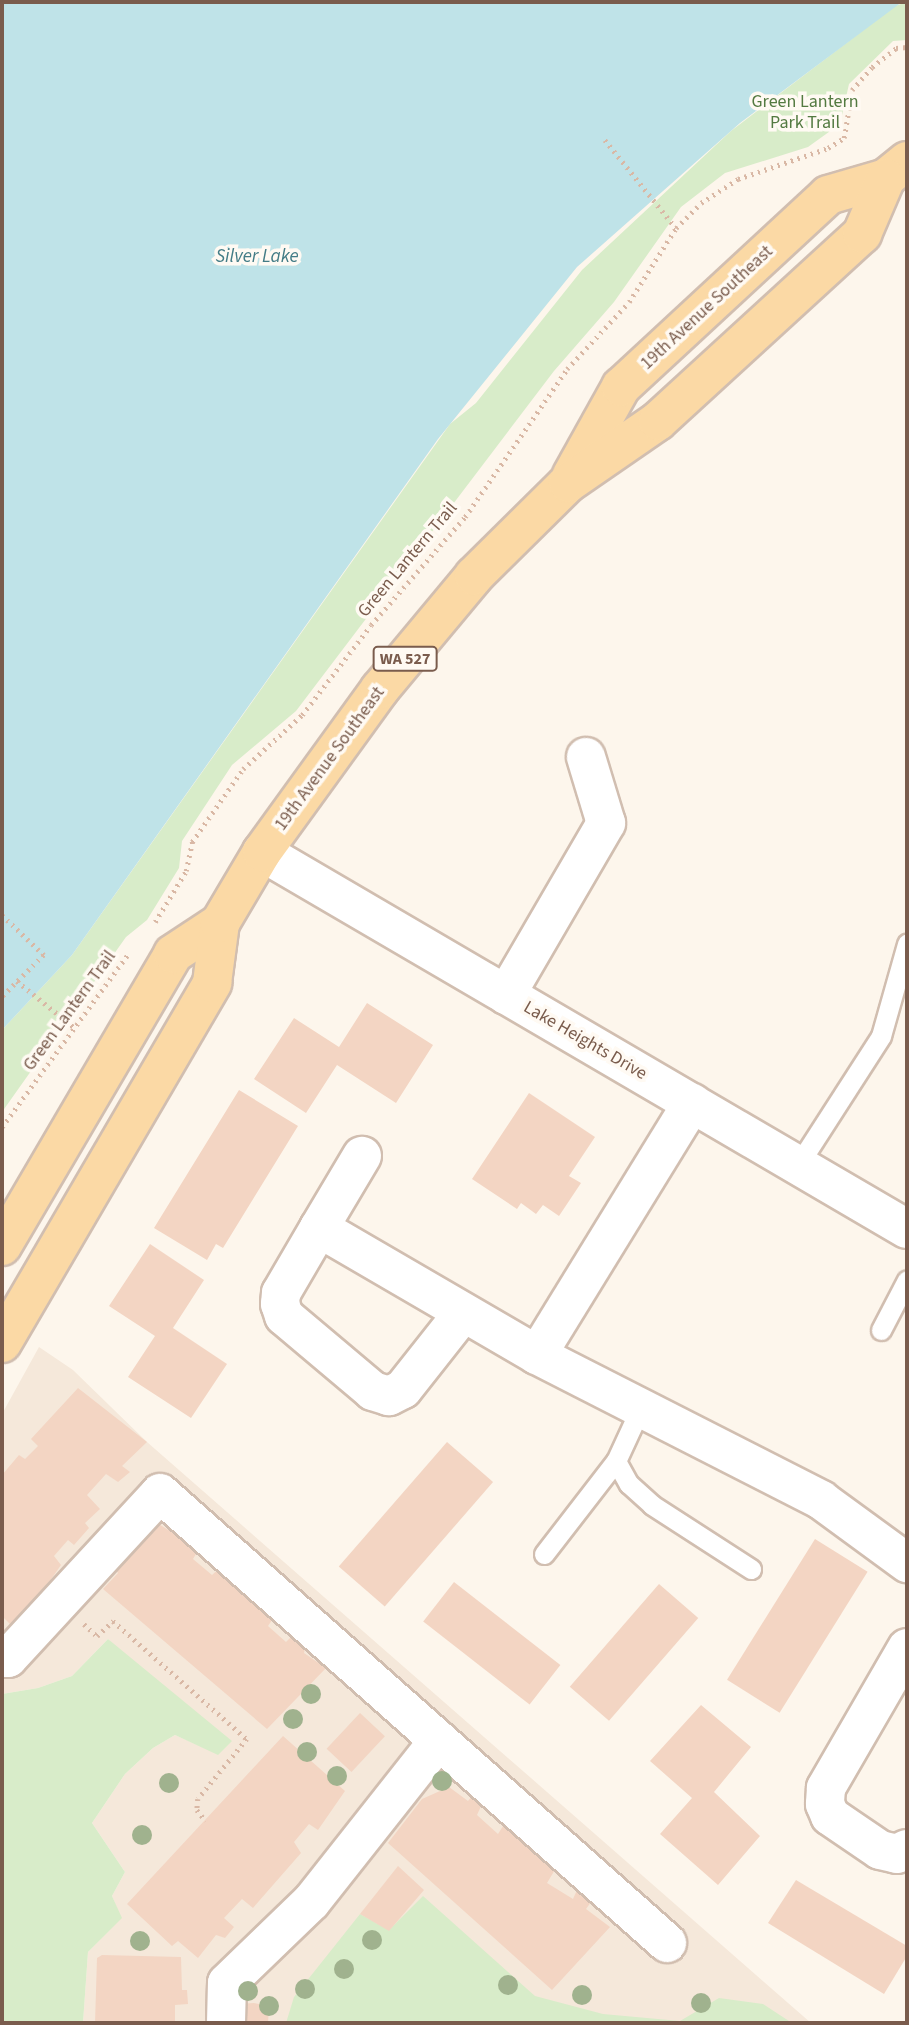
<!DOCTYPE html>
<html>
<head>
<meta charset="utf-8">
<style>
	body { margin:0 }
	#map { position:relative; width:909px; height:2025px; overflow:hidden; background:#fdf6ec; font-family:"Source Sans 3",sans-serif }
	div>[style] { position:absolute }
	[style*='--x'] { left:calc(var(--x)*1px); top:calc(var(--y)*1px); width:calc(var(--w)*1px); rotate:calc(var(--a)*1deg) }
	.residential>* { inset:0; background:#f5e8da }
	.green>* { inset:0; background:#d8ecc9 }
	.water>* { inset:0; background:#bfe3e8 }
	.building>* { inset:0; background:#f3d5c3; transform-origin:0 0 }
	.path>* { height:4.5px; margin-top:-2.25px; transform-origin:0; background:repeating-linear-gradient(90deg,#d9b8a5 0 2px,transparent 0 7px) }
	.roads { filter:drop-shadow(2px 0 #d1beb0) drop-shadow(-2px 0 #d1beb0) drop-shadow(0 2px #d1beb0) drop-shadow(0 -2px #d1beb0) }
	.lane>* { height:19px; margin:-9.5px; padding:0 9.5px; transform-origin:9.5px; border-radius:9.5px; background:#fff }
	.street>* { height:38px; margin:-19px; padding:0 19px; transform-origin:19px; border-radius:19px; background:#fff }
	.primary>* { height:38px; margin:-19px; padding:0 19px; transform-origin:19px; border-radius:19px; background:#fbd9a5 }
	.trees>* { width:20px; height:20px; margin:-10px; border-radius:50%; background:#a0b28e }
	span { translate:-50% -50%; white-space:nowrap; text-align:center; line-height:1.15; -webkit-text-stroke:7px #fffaf3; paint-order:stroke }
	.shield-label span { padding:2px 5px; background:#fffaf3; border:2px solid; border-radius:5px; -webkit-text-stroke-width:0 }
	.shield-label { font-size:16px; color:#7a5c4d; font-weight:700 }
	.park-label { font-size:18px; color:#537a41 }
	.street-label { font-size:18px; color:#7a5c4d }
	.water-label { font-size:19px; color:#437c86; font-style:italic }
	.frame { position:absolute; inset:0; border:4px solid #7a5c4d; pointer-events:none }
</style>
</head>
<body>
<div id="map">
	<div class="residential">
		<div style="clip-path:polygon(39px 1347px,73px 1370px,147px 1442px,811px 2023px,83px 2023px,88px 1952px,121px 1918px,112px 1896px,125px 1872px,92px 1823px,125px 1774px,153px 1748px,175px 1735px,218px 1754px,108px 1639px,72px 1676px,38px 1688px,2px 1694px,2px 1414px)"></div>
	</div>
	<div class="green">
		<div style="clip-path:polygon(907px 2px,907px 40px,893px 41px,849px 84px,840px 124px,808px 147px,725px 173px,681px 207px,614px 302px,554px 371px,296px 711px,232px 765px,182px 841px,179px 868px,147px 920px,126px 937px,2px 1112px,2px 1030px,72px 955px,450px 424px,476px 403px,582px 270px,731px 131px,895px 6px)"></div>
		<div style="clip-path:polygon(108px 1639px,232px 1741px,218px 1755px,175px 1735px,153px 1748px,125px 1774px,92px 1823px,125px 1872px,112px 1896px,122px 1918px,88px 1952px,83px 2023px,2px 2023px,2px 1694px,38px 1688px,72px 1676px)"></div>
		<div style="clip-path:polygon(423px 1896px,535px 1996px,603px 2014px,680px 2021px,719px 1998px,763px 2004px,792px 2023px,286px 2023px,294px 1997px,360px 1914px,389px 1930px)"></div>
	</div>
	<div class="water">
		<div style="clip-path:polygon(2px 2px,902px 2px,740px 123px,577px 267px,438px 439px,72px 955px,2px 1030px)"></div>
	</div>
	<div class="building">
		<div style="clip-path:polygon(367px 1003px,433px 1045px,396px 1103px,337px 1065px,306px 1113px,254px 1079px,294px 1018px,339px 1047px)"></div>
		<div style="clip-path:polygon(239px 1090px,298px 1126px,223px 1248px,216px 1244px,207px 1260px,154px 1228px)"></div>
		<div style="clip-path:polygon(529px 1093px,595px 1137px,569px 1176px,581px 1183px,559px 1216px,543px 1205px,536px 1214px,521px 1203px,517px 1209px,472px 1179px)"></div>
		<div style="clip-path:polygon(150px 1244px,204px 1280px,173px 1328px,227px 1364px,191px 1418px,128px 1377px,155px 1336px,109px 1306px)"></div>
		<div style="clip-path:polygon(78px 1388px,147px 1442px,122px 1466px,130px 1472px,118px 1482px,106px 1474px,87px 1495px,100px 1509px,85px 1523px,89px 1528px,74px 1545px,68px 1540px,54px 1556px,61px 1565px,45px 1588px,50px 1595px,15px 1629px,2px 1616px,2px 1475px,19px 1455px,25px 1459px,38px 1446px,31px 1439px)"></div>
		<div style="left:447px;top:1442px;width:61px;height:165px;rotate:41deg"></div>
		<div style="clip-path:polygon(157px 1523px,199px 1549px,193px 1559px,212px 1575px,221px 1567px,276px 1614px,268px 1626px,286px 1642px,294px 1634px,306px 1644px,304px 1653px,326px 1668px,267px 1729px,103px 1589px,118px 1573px,113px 1567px)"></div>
		<div style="left:815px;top:1539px;width:62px;height:166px;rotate:32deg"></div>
		<div style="left:454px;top:1582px;width:135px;height:50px;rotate:38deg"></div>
		<div style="left:659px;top:1584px;width:52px;height:136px;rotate:41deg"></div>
		<div style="clip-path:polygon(701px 1705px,751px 1747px,714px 1792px,760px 1836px,718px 1885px,660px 1834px,692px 1798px,650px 1761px)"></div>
		<div style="left:360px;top:1713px;width:34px;height:49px;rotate:43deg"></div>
		<div style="clip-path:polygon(283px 1736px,345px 1791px,318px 1830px,309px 1824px,294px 1842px,301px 1853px,253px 1908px,242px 1899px,224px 1918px,234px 1927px,225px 1938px,216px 1935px,198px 1958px,178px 1941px,172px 1946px,127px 1904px)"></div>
		<div style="clip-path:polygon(449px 1787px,468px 1801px,473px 1795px,482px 1804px,477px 1815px,498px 1834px,505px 1823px,556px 1868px,547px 1883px,573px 1899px,577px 1890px,591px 1902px,586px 1909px,610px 1927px,552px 1990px,388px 1843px,422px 1799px)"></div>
		<div style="clip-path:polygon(398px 1866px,424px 1890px,389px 1931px,360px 1914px)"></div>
		<div style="clip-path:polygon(796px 1880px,907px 1946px,907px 1956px,884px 1994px,768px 1923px)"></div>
		<div style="clip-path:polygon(102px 1955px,181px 1957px,182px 1990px,187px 1990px,188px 2004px,175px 2005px,175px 2023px,95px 2023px,97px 1958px)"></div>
		<div style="clip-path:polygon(254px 2003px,269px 2006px,268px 2023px,237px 2023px,237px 2004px)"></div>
	</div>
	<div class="path">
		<div style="--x:605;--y:140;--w:113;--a:51.1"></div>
		<div style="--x:2;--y:915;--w:58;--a:43.6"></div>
		<div style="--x:44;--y:955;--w:59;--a:135"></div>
		<div style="--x:155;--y:922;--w:60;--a:-58.7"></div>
		<div style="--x:186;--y:871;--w:30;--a:-78"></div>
		<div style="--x:192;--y:842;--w:89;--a:-55.1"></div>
		<div style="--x:243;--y:769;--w:80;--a:-42.5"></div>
		<div style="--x:302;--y:715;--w:113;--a:-52.5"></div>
		<div style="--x:371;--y:625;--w:143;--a:-49"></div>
		<div style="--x:465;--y:517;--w:180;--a:-55.4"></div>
		<div style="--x:567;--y:369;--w:91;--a:-47.2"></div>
		<div style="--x:629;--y:302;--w:88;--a:-57.6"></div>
		<div style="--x:676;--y:228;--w:35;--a:-45"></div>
		<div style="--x:701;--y:203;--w:44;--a:-33"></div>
		<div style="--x:738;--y:179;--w:95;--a:-19"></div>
		<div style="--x:828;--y:148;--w:19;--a:-32"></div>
		<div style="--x:844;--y:138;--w:49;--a:-80.5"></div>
		<div style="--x:852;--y:90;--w:30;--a:-49"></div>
		<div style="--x:872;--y:67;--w:31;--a:-38"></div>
		<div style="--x:896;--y:48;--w:11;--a:-5"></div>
		<div style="--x:17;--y:981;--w:76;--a:39.1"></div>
		<div style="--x:2;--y:1127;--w:215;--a:-53.9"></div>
		<div style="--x:84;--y:1624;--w:18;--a:43"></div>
		<div style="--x:97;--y:1636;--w:22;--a:-43"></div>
		<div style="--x:113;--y:1621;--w:179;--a:41.4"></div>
		<div style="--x:247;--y:1739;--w:77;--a:129.2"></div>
		<div style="--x:198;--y:1799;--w:11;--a:95"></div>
		<div style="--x:197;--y:1810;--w:14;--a:51"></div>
	</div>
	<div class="roads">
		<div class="lane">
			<div style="--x:798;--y:1165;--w:153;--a:-57.2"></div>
			<div style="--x:881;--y:1036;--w:96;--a:-74.2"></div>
			<div style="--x:881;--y:1330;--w:56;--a:-62.5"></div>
			<div style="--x:641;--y:1407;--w:60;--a:114.8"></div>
			<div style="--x:616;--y:1461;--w:26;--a:61"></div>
			<div style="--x:629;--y:1484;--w:31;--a:42"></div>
			<div style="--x:652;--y:1505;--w:118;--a:32.9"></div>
			<div style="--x:544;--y:1554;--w:118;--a:-52.3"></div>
		</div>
		<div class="street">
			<div style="--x:262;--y:852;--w:747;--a:30.31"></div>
			<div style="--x:506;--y:995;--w:199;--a:-59.8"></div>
			<div style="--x:606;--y:823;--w:69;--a:-106.9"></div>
			<div style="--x:319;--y:1228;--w:84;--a:-59.2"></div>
			<div style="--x:463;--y:1313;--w:97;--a:128.3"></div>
			<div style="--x:403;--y:1389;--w:16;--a:153"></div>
			<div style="--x:389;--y:1396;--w:17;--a:-163"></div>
			<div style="--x:373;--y:1391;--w:116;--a:-139.9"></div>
			<div style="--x:284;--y:1316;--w:13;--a:-108"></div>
			<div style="--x:280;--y:1304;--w:11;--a:-85"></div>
			<div style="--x:281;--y:1293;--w:75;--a:-59.7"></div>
			<div style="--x:319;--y:1228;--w:252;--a:30.2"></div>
			<div style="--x:537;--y:1355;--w:319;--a:27"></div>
			<div style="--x:821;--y:1500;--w:107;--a:36.2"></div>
			<div style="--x:537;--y:1355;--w:296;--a:-58.4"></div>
			<div style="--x:907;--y:1648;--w:162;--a:120.1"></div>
			<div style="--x:826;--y:1788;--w:16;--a:94"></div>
			<div style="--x:825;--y:1804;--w:13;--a:67"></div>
			<div style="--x:830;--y:1816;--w:60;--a:34.2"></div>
			<div style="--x:880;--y:1850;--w:17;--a:13"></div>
			<div style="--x:897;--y:1854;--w:11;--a:-27"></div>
			<div style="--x:2;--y:1658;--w:6;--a:0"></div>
			<div style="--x:8;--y:1658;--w:224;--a:-47.3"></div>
			<div style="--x:160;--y:1493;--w:678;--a:41.59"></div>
			<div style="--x:226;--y:2023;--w:40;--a:-88.6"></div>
			<div style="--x:227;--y:1983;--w:117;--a:-44"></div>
			<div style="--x:311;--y:1902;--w:206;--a:-51.7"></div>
		</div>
		<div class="primary">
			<div style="--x:572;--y:475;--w:101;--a:-60.9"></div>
			<div style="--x:621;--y:387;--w:282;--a:-42.8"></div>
			<div style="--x:828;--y:195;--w:60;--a:-16.3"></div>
			<div style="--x:886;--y:178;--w:27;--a:-39"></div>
			<div style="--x:2;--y:1246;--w:338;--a:-59.6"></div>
			<div style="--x:173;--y:954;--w:56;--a:-33.4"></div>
			<div style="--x:2;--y:1343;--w:417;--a:-59.7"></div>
			<div style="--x:212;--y:983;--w:61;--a:-82.4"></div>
			<div style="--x:220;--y:923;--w:82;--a:-59.4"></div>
			<div style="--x:262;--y:852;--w:201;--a:-54.1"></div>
			<div style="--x:380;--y:689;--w:147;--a:-50.2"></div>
			<div style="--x:474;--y:576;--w:132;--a:-44.7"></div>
			<div style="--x:568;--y:483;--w:109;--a:-34.6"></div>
			<div style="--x:658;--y:421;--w:277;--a:-42.5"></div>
			<div style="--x:862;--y:234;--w:61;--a:-66.8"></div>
		</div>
	</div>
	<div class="trees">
		<div style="left:311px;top:1694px"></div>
		<div style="left:293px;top:1719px"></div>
		<div style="left:307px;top:1752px"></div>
		<div style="left:337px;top:1776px"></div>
		<div style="left:442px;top:1781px"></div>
		<div style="left:169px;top:1783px"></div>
		<div style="left:142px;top:1835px"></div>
		<div style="left:372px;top:1940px"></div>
		<div style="left:140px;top:1941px"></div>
		<div style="left:344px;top:1969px"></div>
		<div style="left:508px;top:1985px"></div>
		<div style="left:305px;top:1989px"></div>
		<div style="left:248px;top:1991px"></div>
		<div style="left:582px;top:1995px"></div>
		<div style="left:701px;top:2003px"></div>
		<div style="left:269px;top:2006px"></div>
	</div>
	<div class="shield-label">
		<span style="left:405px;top:659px">WA 527</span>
	</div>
	<div class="park-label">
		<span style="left:805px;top:113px">Green Lantern<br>Park Trail</span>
	</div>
	<div class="street-label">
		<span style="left:707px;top:308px;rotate:-43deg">19th Avenue Southeast</span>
		<span style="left:408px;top:560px;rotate:-50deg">Green Lantern Trail</span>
		<span style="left:330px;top:759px;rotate:-54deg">19th Avenue Southeast</span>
		<span style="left:70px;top:1011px;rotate:-54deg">Green Lantern Trail</span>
		<span style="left:585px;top:1041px;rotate:30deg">Lake Heights Drive</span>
	</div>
	<div class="water-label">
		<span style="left:257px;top:257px">Silver Lake</span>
	</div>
	<div class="frame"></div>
</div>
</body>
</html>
